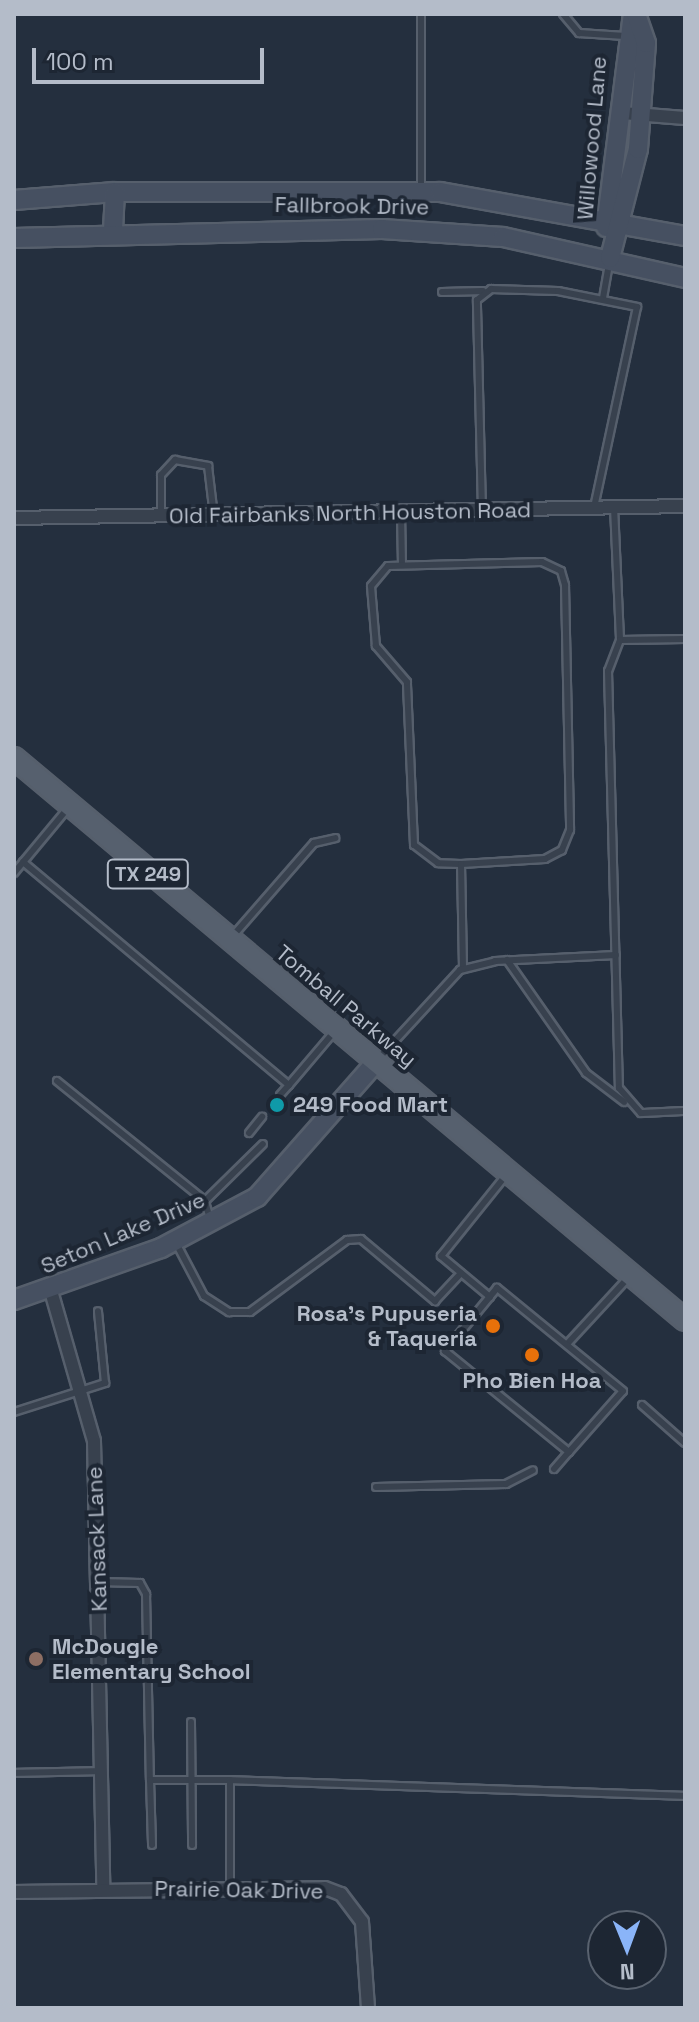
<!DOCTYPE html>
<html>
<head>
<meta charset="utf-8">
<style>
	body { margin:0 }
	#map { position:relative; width:699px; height:2022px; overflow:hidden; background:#242f3e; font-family:"Space Grotesk",sans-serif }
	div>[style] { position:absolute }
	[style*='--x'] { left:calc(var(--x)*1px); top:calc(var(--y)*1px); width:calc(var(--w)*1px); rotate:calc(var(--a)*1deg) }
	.roads { filter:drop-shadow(2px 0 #565f6c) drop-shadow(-2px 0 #565f6c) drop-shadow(0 2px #565f6c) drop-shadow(0 -2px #565f6c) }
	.lane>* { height:6px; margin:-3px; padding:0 3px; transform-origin:3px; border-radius:3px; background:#38414e }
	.street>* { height:12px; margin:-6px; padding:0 6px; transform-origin:6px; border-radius:6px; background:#38414e }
	.secondary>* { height:18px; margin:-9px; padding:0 9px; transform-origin:9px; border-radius:9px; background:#465061 }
	.primary>* { height:20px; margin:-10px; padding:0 10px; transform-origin:10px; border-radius:10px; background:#56606e }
	.dots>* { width:22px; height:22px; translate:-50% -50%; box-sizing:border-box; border:4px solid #1d2633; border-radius:50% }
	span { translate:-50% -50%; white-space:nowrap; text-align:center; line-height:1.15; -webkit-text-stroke:8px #1d2633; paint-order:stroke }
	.shield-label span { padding:2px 6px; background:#1d2633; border:2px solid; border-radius:6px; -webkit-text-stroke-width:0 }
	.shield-label { font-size:20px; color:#b4bcc9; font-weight:700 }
	.street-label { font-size:22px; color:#b4bcc9 }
	.poi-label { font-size:22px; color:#b4bcc9; font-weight:700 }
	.left { translate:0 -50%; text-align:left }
	.right { translate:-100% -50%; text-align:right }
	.frame { position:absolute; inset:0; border:16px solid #b4bcc9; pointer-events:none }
	.north { position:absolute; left:587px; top:1910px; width:80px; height:80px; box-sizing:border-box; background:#1d2633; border:2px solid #59626f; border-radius:50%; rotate:179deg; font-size:22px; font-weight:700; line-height:32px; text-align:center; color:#b4bcc9 }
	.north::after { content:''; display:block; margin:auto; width:28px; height:36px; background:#8ab4f8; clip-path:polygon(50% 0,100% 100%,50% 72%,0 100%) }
	.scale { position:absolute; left:32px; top:48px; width:232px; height:36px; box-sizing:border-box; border:4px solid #b4bcc9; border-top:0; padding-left:10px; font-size:24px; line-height:28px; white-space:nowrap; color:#b4bcc9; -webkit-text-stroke:6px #1d2633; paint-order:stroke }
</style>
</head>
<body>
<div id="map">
	<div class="roads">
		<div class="lane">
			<div style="--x:421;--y:14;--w:176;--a:90"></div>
			<div style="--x:563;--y:14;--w:25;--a:50"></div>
			<div style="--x:579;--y:33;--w:46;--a:3.7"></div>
			<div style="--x:442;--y:292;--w:41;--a:-1.4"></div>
			<div style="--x:603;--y:298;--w:34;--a:-80"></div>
			<div style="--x:614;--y:507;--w:133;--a:87.4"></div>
			<div style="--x:620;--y:640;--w:65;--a:-0.9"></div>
			<div style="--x:482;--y:511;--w:211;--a:-91.4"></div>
			<div style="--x:477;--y:300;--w:18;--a:-38"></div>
			<div style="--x:491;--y:289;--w:67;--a:1.7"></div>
			<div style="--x:558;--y:291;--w:81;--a:11.4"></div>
			<div style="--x:637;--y:307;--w:206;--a:102.1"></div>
			<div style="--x:401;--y:513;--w:52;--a:88.9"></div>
			<div style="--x:161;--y:516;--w:41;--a:-90"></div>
			<div style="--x:161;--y:475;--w:21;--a:-47"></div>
			<div style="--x:175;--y:460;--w:34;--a:10"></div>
			<div style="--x:208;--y:466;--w:50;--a:83.2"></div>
			<div style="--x:620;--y:640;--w:33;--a:111"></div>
			<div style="--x:608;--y:671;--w:417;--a:88.5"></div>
			<div style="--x:619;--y:1088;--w:33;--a:49"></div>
			<div style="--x:641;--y:1113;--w:44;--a:-2.6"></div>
			<div style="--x:23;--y:862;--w:347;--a:40"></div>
			<div style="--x:289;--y:1085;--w:70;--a:-49.7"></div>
			<div style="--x:461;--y:864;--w:23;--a:-178"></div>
			<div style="--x:438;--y:863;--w:30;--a:-143"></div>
			<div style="--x:414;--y:845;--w:163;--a:-92.5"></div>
			<div style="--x:407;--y:682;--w:48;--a:-130.7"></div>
			<div style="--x:376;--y:646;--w:60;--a:-94.8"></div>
			<div style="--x:371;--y:586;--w:26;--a:-50"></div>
			<div style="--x:388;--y:566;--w:154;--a:-1.5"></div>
			<div style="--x:542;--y:562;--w:21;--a:25"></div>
			<div style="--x:561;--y:571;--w:15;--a:74"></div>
			<div style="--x:565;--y:585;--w:245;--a:88.8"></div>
			<div style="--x:570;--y:830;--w:22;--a:112"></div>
			<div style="--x:562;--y:850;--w:19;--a:152"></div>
			<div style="--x:545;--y:859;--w:84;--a:176.6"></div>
			<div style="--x:461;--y:864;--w:105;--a:88.9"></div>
			<div style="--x:14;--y:873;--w:85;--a:-50.3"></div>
			<div style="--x:231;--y:938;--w:126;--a:-48.9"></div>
			<div style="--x:314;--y:843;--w:22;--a:-13"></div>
			<div style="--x:507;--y:960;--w:138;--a:55"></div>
			<div style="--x:586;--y:1073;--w:48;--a:37.3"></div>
			<div style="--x:379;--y:1058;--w:120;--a:-47.4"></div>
			<div style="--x:460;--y:970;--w:36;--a:-14"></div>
			<div style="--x:495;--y:961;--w:121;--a:-2.8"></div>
			<div style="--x:57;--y:1081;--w:191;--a:39"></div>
			<div style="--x:280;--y:1095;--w:13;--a:-48"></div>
			<div style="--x:249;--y:1133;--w:21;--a:-51"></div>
			<div style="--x:210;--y:1219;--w:19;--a:-106"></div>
			<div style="--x:205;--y:1201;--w:81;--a:-44.5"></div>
			<div style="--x:176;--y:1243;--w:60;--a:62.2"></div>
			<div style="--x:204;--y:1296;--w:30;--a:33"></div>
			<div style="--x:229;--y:1312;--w:21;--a:0"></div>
			<div style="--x:250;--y:1312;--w:121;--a:-36.6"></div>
			<div style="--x:347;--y:1240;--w:14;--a:-4"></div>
			<div style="--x:361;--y:1239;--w:97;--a:40"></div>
			<div style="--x:435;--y:1301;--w:38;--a:-47"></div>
			<div style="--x:490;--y:1297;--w:64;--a:-140.1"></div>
			<div style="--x:441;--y:1256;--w:105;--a:-51.2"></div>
			<div style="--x:568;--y:1343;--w:87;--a:-47.3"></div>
			<div style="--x:642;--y:1405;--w:57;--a:41.5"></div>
			<div style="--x:14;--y:1412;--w:96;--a:-17.7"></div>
			<div style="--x:105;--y:1383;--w:72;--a:-95.6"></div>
			<div style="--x:554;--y:1469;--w:23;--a:-49"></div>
			<div style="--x:569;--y:1452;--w:81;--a:-48.5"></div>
			<div style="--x:623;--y:1391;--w:163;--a:-140.7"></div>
			<div style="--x:497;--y:1288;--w:82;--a:129.5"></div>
			<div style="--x:445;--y:1351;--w:160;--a:39.2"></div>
			<div style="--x:376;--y:1487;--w:130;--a:-1.3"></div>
			<div style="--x:506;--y:1484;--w:30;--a:-27"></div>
			<div style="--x:99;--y:1582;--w:41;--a:1.4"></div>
			<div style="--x:140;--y:1583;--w:13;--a:61"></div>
			<div style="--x:146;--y:1594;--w:186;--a:88.8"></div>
			<div style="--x:150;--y:1780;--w:80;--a:0"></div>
			<div style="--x:191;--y:1722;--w:123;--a:89.5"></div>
			<div style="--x:14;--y:1773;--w:87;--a:-1.3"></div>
			<div style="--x:150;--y:1780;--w:65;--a:88.2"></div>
			<div style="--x:230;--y:1887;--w:107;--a:-90"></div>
			<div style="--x:230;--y:1780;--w:455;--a:2"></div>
		</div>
		<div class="street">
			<div style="--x:622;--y:113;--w:63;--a:4.5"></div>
			<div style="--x:14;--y:518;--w:671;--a:-1.02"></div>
			<div style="--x:51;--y:1291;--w:156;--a:74"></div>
			<div style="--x:94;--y:1441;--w:448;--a:88.8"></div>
			<div style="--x:14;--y:1892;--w:311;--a:-0.7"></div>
			<div style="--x:325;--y:1888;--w:17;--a:21"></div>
			<div style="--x:341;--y:1894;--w:35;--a:53"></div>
			<div style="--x:362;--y:1922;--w:86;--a:86"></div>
		</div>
		<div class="secondary">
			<div style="--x:14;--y:200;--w:101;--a:-4.5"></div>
			<div style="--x:115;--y:192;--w:325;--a:0"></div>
			<div style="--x:440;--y:192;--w:249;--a:10.2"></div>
			<div style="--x:606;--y:227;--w:215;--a:-82.8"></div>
			<div style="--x:113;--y:230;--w:38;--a:-87"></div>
			<div style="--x:14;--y:238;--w:368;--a:-1.4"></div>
			<div style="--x:382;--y:229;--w:121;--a:3.8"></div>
			<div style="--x:503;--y:237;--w:187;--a:12.7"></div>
			<div style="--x:610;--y:258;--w:113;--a:-75.6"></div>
			<div style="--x:638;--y:149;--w:106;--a:-85.7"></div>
			<div style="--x:646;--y:43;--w:31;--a:-109"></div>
			<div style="--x:14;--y:1300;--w:156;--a:-19.5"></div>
			<div style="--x:161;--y:1248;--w:109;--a:-28"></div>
			<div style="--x:257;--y:1197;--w:181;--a:-48.6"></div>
		</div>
		<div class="primary">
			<div style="--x:14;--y:758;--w:875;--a:39.95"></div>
		</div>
	</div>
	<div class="dots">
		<div style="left:277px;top:1105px;background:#0f9aa8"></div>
		<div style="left:493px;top:1326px;background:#e8710a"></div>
		<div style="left:532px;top:1355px;background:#e8710a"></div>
		<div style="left:36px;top:1659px;background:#8d6e63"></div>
	</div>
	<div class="shield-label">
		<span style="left:148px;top:874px">TX 249</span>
	</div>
	<div class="street-label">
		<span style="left:592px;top:138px;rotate:-85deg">Willowood Lane</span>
		<span style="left:352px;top:206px;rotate:1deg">Fallbrook Drive</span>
		<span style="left:350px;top:513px;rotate:-1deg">Old Fairbanks North Houston Road</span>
		<span style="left:346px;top:1006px;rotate:40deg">Tomball Parkway</span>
		<span style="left:123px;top:1233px;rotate:-23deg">Seton Lake Drive</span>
		<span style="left:97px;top:1539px;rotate:-92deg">Kansack Lane</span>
		<span style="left:239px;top:1890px;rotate:1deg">Prairie Oak Drive</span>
	</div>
	<div class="poi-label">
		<span class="left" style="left:293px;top:1105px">249 Food Mart</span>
		<span class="right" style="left:477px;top:1326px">Rosa's Pupuseria<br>&amp; Taqueria</span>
		<span style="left:532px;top:1381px">Pho Bien Hoa</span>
		<span class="left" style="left:52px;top:1659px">McDougle<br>Elementary School</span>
	</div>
	<div class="frame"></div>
	<div class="north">N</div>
	<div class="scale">100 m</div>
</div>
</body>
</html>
